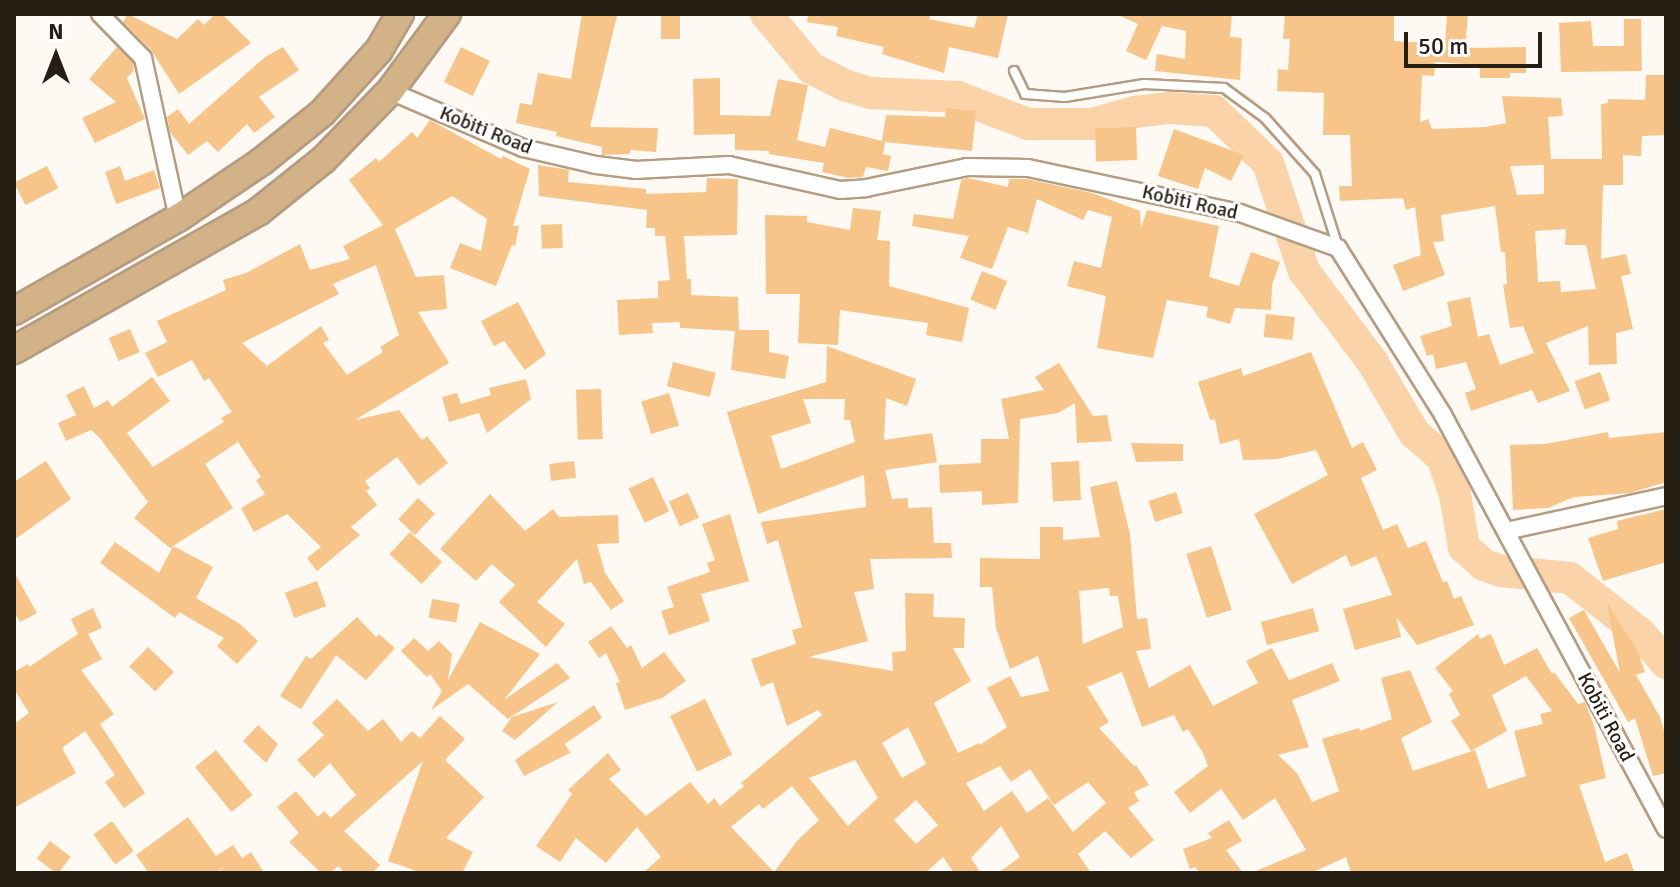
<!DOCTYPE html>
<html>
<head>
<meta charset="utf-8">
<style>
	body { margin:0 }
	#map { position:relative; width:1680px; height:887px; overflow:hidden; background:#fef9f3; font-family:Signika,sans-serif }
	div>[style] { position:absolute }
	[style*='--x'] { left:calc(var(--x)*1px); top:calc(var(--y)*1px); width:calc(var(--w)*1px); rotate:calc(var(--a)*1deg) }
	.river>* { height:32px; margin:-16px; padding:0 16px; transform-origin:16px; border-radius:16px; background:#fad3a8 }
	.building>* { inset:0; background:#f7c58a; transform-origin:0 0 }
	.roads { filter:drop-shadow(2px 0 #b49c82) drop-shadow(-2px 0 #b49c82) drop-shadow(0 2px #b49c82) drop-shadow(0 -2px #b49c82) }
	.service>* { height:8px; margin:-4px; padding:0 4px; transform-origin:4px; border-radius:4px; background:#fff }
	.minor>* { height:16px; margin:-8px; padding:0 8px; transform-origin:8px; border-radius:8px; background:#fff }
	.primary>* { height:26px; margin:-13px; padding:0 13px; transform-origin:13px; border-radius:13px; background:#d4b287 }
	span { translate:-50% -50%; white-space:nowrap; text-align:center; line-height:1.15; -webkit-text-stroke:6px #fff; paint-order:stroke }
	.street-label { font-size:20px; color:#261d13 }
	.frame { position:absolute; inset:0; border:16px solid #261d13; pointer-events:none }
	.north { position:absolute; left:16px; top:16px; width:80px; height:80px; -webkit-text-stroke:6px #fff; paint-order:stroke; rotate:0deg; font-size:22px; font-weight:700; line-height:32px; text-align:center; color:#261d13 }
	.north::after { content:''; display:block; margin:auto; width:28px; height:36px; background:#261d13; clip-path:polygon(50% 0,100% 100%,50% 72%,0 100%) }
	.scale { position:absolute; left:1404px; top:32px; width:138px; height:36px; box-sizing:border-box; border:4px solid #261d13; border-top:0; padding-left:10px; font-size:24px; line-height:28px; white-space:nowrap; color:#261d13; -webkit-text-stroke:6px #fff; paint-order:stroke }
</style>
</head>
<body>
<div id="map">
	<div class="river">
		<div style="--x:766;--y:14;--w:70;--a:50.2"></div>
		<div style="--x:811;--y:68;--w:37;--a:27"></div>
		<div style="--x:844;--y:85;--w:28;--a:17"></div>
		<div style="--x:871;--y:93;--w:87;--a:2.6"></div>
		<div style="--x:958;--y:97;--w:75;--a:21.1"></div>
		<div style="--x:1028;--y:124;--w:64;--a:0"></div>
		<div style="--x:1092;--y:124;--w:45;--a:-15.6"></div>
		<div style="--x:1135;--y:112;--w:34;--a:-7"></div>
		<div style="--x:1169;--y:108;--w:45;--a:3.8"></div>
		<div style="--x:1214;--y:111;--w:75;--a:43.9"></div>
		<div style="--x:1268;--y:163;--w:114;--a:71.6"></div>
		<div style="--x:1304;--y:271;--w:115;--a:53.1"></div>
		<div style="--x:1373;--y:363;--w:81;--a:59.6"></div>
		<div style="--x:1414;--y:433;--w:37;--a:41"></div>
		<div style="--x:1442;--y:457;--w:39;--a:71"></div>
		<div style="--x:1455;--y:494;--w:54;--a:80.4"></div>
		<div style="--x:1464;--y:547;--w:27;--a:42"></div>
		<div style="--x:1484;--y:565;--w:18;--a:19"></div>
		<div style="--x:1501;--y:571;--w:69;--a:5.8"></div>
		<div style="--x:1570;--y:578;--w:89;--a:38.2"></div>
		<div style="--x:1640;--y:633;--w:40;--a:49"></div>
	</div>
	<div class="building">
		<div style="clip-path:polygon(128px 14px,177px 39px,198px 19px,204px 25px,215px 14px,222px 14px,251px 43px,179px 94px,151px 50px,123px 22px)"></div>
		<div style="clip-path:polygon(582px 14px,617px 16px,590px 127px,658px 128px,656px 152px,630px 150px,630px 154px,602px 155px,602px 147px,556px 136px,557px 132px,516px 123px,520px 103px,532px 105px,538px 73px,571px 79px)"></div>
		<div style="left:661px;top:14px;width:19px;height:25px"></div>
		<div style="clip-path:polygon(808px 14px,931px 14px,929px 19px,974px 28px,978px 14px,1008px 14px,998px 58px,949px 47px,944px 73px,882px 54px,884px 47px,836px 36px,838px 27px,807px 22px)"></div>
		<div style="clip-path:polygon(1116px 14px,1232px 14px,1230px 37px,1242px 38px,1240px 80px,1155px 71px,1157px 54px,1185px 59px,1186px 31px,1162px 26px,1146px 60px,1126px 51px,1138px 24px)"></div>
		<div style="clip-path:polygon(evenodd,1285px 14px,1394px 14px,1394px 41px,1445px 44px,1447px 14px,1468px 14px,1465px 48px,1526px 47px,1526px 73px,1510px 73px,1510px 78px,1480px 78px,1480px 65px,1435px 62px,1434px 76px,1422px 75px,1420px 122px,1428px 119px,1432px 129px,1485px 127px,1506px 123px,1502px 96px,1561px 98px,1563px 116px,1548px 117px,1551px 159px,1602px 159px,1601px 104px,1608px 103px,1608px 99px,1645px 100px,1646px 75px,1666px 75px,1666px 135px,1642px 136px,1641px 156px,1623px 155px,1623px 185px,1603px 185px,1601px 259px,1626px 254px,1631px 274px,1621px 276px,1633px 329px,1616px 333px,1617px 364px,1589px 365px,1588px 326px,1546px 343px,1570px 391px,1538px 403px,1532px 390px,1471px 411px,1465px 393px,1476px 389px,1466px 362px,1436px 369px,1433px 354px,1427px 356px,1420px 336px,1452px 326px,1447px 302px,1470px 297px,1478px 337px,1489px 334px,1500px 365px,1534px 353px,1523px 326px,1510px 328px,1503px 285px,1507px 284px,1505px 252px,1501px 252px,1495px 206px,1441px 215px,1444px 241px,1433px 242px,1445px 275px,1403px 291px,1393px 265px,1421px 255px,1415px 207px,1406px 210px,1403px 198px,1340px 201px,1339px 186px,1352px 186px,1350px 135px,1323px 135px,1324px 93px,1277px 91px,1278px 69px,1288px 70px,1290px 39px,1283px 39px,1285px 14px,1544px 165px,1544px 194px,1517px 195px,1510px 166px,1544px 165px,1285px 14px,1566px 229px,1565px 245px,1586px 245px,1596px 289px,1561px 292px,1560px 281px,1538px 282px,1535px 231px,1566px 229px)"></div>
		<div style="clip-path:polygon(1624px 19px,1641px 19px,1642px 71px,1561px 72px,1559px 23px,1591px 21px,1593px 46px,1624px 46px)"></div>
		<div style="clip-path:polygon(117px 47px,133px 63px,134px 70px,127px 78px,145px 119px,95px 143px,82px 118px,116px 102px,89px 79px)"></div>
		<div style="clip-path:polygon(283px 47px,299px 70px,259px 97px,275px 117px,254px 133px,247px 124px,218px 152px,207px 141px,188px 155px,170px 132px,167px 117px,178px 109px,189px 124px,265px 57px)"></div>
		<div style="left:461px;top:47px;width:32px;height:39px;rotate:26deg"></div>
		<div style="clip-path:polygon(720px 78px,720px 115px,770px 116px,778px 79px,808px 85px,797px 140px,825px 147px,830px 128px,882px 141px,886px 115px,945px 117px,946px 108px,976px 111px,972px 151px,885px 142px,883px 154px,891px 156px,888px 171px,866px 167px,863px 177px,849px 178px,822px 172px,824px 163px,769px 154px,769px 151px,735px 150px,735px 134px,694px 135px,693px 79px)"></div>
		<div style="clip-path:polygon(evenodd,430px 120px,501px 159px,503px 156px,530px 169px,513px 226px,519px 226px,515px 246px,512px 245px,496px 286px,450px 268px,460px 243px,481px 251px,487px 219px,452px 196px,395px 229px,416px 277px,444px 275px,447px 309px,418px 312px,449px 363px,355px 420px,399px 410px,422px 440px,427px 436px,448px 463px,419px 486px,397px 457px,365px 481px,370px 488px,366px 491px,377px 505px,351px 527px,360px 535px,317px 571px,307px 558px,321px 547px,287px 514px,254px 532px,241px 508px,265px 494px,256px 480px,261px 477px,238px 442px,205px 464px,233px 508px,170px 548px,134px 518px,148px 502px,99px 437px,91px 430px,66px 441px,58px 423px,76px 415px,66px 395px,84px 386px,94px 408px,108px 400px,112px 407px,152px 377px,170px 401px,127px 433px,153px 467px,224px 422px,221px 418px,232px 412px,209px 378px,204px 381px,192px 360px,158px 377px,145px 353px,167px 342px,157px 321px,226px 290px,223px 280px,246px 273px,300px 244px,310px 270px,350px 259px,343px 246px,383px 225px,349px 180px,376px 158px,379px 162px,412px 132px,417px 138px,430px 120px,376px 265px,399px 335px,380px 347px,383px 352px,347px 375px,323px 343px,329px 340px,321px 326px,267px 366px,242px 343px,339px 294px,333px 284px,376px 265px)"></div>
		<div style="left:1136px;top:127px;width:33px;height:41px;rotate:88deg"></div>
		<div style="clip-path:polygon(1174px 129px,1244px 155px,1231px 181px,1205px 168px,1198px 189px,1158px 176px)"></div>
		<div style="clip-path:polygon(538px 165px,569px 170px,568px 182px,646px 189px,646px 194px,706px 192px,707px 178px,738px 179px,737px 235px,684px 236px,687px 279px,691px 279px,691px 295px,738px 297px,739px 330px,769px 330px,769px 352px,789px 356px,785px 379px,731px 370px,735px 331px,680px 328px,680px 322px,652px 323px,653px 333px,619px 335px,617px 300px,658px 298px,658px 281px,670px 280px,665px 236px,655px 236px,655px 228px,646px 228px,647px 210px,539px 196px)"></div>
		<div style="left:47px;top:166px;width:25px;height:37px;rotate:63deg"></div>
		<div style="clip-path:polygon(120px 166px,125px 181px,154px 170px,160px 188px,116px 204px,105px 172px)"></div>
		<div style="clip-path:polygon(968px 178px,1008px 187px,1009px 179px,1027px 179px,1092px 193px,1140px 211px,1141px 228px,1147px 210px,1219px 226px,1209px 277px,1239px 286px,1251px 252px,1280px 262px,1272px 285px,1271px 310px,1235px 308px,1230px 324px,1206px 317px,1208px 307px,1167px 300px,1153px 358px,1097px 348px,1106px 296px,1067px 286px,1074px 261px,1101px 268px,1112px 217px,1088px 210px,1083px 220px,1037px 199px,1028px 233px,1008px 227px,992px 269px,960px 258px,969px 236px,912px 226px,914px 214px,953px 219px,961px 180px)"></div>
		<div style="clip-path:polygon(853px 208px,881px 211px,877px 240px,890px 241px,889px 286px,969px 308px,962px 342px,926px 335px,928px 323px,840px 310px,838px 345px,798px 343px,800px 294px,766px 294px,765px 215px,807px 216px,807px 222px,850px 230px)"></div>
		<div style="left:562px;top:224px;width:24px;height:21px;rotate:88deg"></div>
		<div style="left:982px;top:271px;width:27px;height:31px;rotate:22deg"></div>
		<div style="clip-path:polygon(518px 302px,546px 354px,525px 370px,504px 341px,494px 346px,481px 321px)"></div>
		<div style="left:1266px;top:314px;width:29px;height:23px;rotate:6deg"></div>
		<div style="left:130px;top:329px;width:25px;height:23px;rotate:67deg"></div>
		<div style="clip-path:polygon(evenodd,827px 346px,916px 379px,907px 406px,886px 398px,884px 440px,932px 433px,937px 462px,885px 470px,892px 499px,908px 498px,908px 508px,932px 507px,934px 543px,951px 543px,952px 558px,870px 559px,874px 589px,854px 592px,868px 641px,809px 657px,893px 671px,892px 652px,906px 651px,905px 593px,934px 594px,933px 617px,965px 618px,964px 648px,953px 648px,971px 681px,934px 703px,958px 753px,979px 743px,980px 745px,1007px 727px,987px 688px,1010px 676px,1021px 697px,1049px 691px,1038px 656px,1010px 669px,996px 628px,992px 587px,980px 587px,980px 558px,1040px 559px,1040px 527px,1063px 527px,1063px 540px,1100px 537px,1090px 487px,1117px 481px,1130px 534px,1137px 619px,1147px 618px,1151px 649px,1136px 651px,1149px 688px,1190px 665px,1213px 706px,1258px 683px,1246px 661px,1272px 648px,1289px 680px,1332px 663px,1340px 681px,1292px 700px,1309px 747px,1278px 755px,1297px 773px,1312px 802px,1339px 791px,1322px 739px,1359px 728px,1360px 731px,1392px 719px,1381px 678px,1410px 670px,1432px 722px,1401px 738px,1413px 771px,1475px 750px,1488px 789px,1526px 776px,1514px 731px,1543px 724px,1540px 714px,1552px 711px,1526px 676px,1492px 695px,1507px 731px,1471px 751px,1451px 721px,1460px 715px,1449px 694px,1453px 691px,1435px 668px,1478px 634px,1480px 639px,1491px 634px,1504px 665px,1537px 648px,1552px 674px,1554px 672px,1578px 704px,1585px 702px,1594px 725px,1606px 778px,1579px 785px,1605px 862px,1627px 853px,1635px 873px,1351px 873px,1346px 857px,1311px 873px,1251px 873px,1306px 850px,1275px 798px,1243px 820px,1221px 789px,1190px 813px,1174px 792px,1208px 766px,1203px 753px,1188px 729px,1183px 732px,1174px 715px,1142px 727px,1122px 672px,1087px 687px,1109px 722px,1099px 728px,1134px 766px,1136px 765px,1149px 785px,1134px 792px,1139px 801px,1128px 808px,1154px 840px,1131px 858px,1105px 831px,1078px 854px,1091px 873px,998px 873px,1020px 857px,1001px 826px,971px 858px,981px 873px,954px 873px,943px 857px,925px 873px,643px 873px,661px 857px,637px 827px,606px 863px,576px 838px,560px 862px,536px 846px,572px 794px,568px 790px,608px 753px,621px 770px,609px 779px,646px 816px,690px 782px,708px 804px,714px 798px,720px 806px,744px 786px,741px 783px,822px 715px,818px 710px,787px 726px,773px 682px,761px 687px,751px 659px,796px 644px,792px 630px,802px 627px,778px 540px,767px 544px,761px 522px,866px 507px,864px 475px,758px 514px,727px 412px,826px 382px,827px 346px,803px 399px,845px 399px,844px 420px,850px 420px,855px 442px,781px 469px,771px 436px,811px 423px,803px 399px,827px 346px,1109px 588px,1110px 596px,1118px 596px,1123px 627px,1083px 644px,1079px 591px,1109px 588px,827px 346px,908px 727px,926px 764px,902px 778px,882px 743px,908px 727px,827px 346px,855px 760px,878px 798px,848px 826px,809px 778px,855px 760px,827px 346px,1000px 766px,1011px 782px,1030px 769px,1054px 805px,1088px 782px,1106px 803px,1073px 832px,1048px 798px,1027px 813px,1012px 791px,984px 811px,966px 783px,1000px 766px,827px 346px,792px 786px,819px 820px,797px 841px,774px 872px,731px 827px,759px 804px,763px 809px,792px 786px,827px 346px,916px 800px,938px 825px,916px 844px,894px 820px,916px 800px)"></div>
		<div style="clip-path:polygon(1311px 352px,1352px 448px,1363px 442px,1377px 470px,1361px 478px,1383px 530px,1397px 524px,1408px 548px,1426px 541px,1443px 582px,1447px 581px,1454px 599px,1461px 596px,1474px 625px,1417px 645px,1396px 617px,1401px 637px,1355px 650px,1343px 609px,1392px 595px,1376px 556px,1351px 567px,1346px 555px,1292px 584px,1254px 514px,1328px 475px,1316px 450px,1277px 459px,1243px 460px,1239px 439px,1220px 444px,1215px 419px,1210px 420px,1198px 382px,1241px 368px,1243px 376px)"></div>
		<div style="left:673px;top:362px;width:44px;height:25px;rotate:14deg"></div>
		<div style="clip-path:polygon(1059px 363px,1093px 416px,1107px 415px,1112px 441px,1077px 443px,1075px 403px,1058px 413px,1020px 419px,1018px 503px,982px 505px,982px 491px,940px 493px,939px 465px,981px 463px,981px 439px,1009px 439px,1001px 399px,1044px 390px,1035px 377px)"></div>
		<div style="left:1600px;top:372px;width:30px;height:27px;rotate:70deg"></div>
		<div style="clip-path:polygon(526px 379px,531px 399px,487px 433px,479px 413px,449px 422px,442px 397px,457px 393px,461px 404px,491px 395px,489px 388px)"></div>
		<div style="left:601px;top:389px;width:50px;height:25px;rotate:88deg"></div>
		<div style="left:669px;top:393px;width:34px;height:29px;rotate:73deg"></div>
		<div style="clip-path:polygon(1608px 432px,1609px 438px,1666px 432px,1666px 482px,1630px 493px,1574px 497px,1548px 508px,1513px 510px,1510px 445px,1546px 444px)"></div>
		<div style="clip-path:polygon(1131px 443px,1183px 444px,1183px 461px,1136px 462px)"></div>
		<div style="clip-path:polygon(46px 461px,71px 499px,14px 540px,14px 482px)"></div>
		<div style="left:574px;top:461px;width:17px;height:25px;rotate:83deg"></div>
		<div style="left:1079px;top:461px;width:39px;height:28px;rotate:87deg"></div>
		<div style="left:653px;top:477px;width:38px;height:27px;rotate:65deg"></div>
		<div style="left:1176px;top:492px;width:22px;height:29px;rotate:72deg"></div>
		<div style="left:688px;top:493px;width:27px;height:21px;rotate:66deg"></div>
		<div style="clip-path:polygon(490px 494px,525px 531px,553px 509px,559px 517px,618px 515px,619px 543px,597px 544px,605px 573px,624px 601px,611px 610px,591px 582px,584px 584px,577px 559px,537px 602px,565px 624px,546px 647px,499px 602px,515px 585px,492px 564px,476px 581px,440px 549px)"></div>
		<div style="left:418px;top:498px;width:23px;height:29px;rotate:43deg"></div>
		<div style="clip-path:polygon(1666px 509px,1666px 562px,1603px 581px,1588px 538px,1618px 529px,1617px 521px)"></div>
		<div style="clip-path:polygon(730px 514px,749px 581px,701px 594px,710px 621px,669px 635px,661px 611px,674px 607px,667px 587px,710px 572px,707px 563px,715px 560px,702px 524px)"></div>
		<div style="left:410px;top:532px;width:44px;height:30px;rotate:43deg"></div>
		<div style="clip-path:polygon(115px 542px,159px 573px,173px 546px,213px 567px,196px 598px,240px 624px,258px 641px,237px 664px,217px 646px,224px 638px,179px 612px,175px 618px,100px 563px)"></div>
		<div style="left:1211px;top:546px;width:67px;height:26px;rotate:72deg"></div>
		<div style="clip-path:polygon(14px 572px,37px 613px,20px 622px,14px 612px)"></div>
		<div style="left:317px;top:581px;width:27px;height:34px;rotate:70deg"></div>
		<div style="left:432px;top:599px;width:28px;height:19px;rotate:10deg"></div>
		<div style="clip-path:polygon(1607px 603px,1637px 650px,1645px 672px,1636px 675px,1660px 717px,1666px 737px,1666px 773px,1653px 776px,1635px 718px,1628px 722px,1569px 618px,1584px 610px,1620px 673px)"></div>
		<div style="clip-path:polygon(93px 608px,102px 628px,88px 634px,102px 659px,81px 670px,114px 714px,100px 724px,145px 793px,124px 808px,105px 782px,115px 775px,85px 731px,62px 748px,76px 773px,14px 808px,14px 724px,29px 713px,14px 689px,14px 672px,28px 664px,29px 667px,78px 634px,71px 619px)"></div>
		<div style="left:1313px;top:608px;width:24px;height:54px;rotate:75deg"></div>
		<div style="clip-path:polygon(357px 617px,376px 637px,379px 634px,395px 648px,366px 680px,336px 655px,301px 709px,280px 696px,306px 656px,311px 659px)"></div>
		<div style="clip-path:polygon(480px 622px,540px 654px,504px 700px,557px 663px,570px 678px,508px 719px,468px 684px,431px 710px,442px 691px,430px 674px,427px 677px,401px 651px,414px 638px,428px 651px,439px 641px,452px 654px,448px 680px)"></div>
		<div style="clip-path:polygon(611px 626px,627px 648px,631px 645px,642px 668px,664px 652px,686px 681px,662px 698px,625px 710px,616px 683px,620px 682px,606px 653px,599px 658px,588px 642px)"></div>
		<div style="left:148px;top:647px;width:36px;height:27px;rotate:44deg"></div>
		<div style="clip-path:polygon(337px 699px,368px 731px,383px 719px,401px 742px,412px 731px,420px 738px,440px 716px,465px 739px,445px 760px,484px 797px,446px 838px,473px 852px,462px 873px,422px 873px,388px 861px,423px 761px,344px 831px,380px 865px,372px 873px,345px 873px,338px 866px,330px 873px,321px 873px,289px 842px,299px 833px,277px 807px,296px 791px,318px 817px,324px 811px,331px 818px,356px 795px,330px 763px,314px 778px,297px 760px,324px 735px,312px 723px)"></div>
		<div style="left:705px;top:699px;width:62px;height:39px;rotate:64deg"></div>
		<div style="clip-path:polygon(558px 702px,515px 740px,502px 731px,512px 717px)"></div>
		<div style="clip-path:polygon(594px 705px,602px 718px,565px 744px,570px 753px,524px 776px,515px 760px)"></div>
		<div style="clip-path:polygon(258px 725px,278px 744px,266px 763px,243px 741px)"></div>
		<div style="left:216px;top:750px;width:58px;height:27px;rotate:51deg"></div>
		<div style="clip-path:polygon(188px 817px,216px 856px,233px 845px,242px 858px,251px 852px,264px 873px,217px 873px,226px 866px,215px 873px,149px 873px,136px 855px)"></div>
		<div style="clip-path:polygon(1229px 820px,1242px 841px,1226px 850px,1243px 873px,1200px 873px,1195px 867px,1190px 869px,1183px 849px,1212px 838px,1208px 833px)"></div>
		<div style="left:112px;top:821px;width:37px;height:23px;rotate:54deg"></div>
		<div style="left:50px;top:841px;width:26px;height:22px;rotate:37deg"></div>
	</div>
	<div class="roads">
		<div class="service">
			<div style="--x:1014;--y:71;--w:25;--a:64"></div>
			<div style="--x:1025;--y:94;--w:40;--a:4.3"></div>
			<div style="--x:1065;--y:97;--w:80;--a:-9.3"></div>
			<div style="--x:1144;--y:84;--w:80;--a:2.9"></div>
			<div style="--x:1224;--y:88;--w:51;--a:36.2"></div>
			<div style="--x:1265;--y:118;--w:75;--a:48.2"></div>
			<div style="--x:1315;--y:174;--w:77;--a:72.5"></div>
		</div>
		<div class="minor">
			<div style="--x:100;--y:14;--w:62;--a:45.7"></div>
			<div style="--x:143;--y:58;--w:164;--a:77.7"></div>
			<div style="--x:390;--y:91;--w:145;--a:23.2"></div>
			<div style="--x:523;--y:148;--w:75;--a:13.1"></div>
			<div style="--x:596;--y:165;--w:39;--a:7"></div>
			<div style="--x:635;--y:170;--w:94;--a:-3"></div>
			<div style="--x:729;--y:165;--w:114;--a:12.7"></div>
			<div style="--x:840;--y:190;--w:26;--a:-4"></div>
			<div style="--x:866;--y:188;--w:103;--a:-11.7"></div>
			<div style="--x:967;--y:167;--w:61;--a:0.9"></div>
			<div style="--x:1028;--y:168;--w:217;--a:12"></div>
			<div style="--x:1240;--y:213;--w:104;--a:19.7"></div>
			<div style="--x:1338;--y:248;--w:197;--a:57.8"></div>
			<div style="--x:1443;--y:415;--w:470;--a:61.7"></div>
			<div style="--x:1506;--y:531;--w:164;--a:-12.3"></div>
		</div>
		<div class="primary">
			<div style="--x:14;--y:311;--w:189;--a:-29.6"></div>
			<div style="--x:178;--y:218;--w:100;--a:-34"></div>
			<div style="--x:261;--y:162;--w:78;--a:-38.8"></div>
			<div style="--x:322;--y:113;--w:85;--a:-47.9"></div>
			<div style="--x:379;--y:50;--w:42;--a:-59.7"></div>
			<div style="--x:14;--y:350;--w:280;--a:-29.5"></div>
			<div style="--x:258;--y:212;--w:83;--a:-38.7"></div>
			<div style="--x:323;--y:160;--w:96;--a:-45.8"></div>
			<div style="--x:390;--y:91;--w:96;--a:-53.5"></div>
		</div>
	</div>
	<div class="street-label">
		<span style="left:486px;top:130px;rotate:22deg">Kobiti Road</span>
		<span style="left:1190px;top:202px;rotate:13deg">Kobiti Road</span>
		<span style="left:1606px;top:717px;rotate:62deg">Kobiti Road</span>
	</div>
	<div class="frame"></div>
	<div class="north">N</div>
	<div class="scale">50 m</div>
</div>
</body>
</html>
